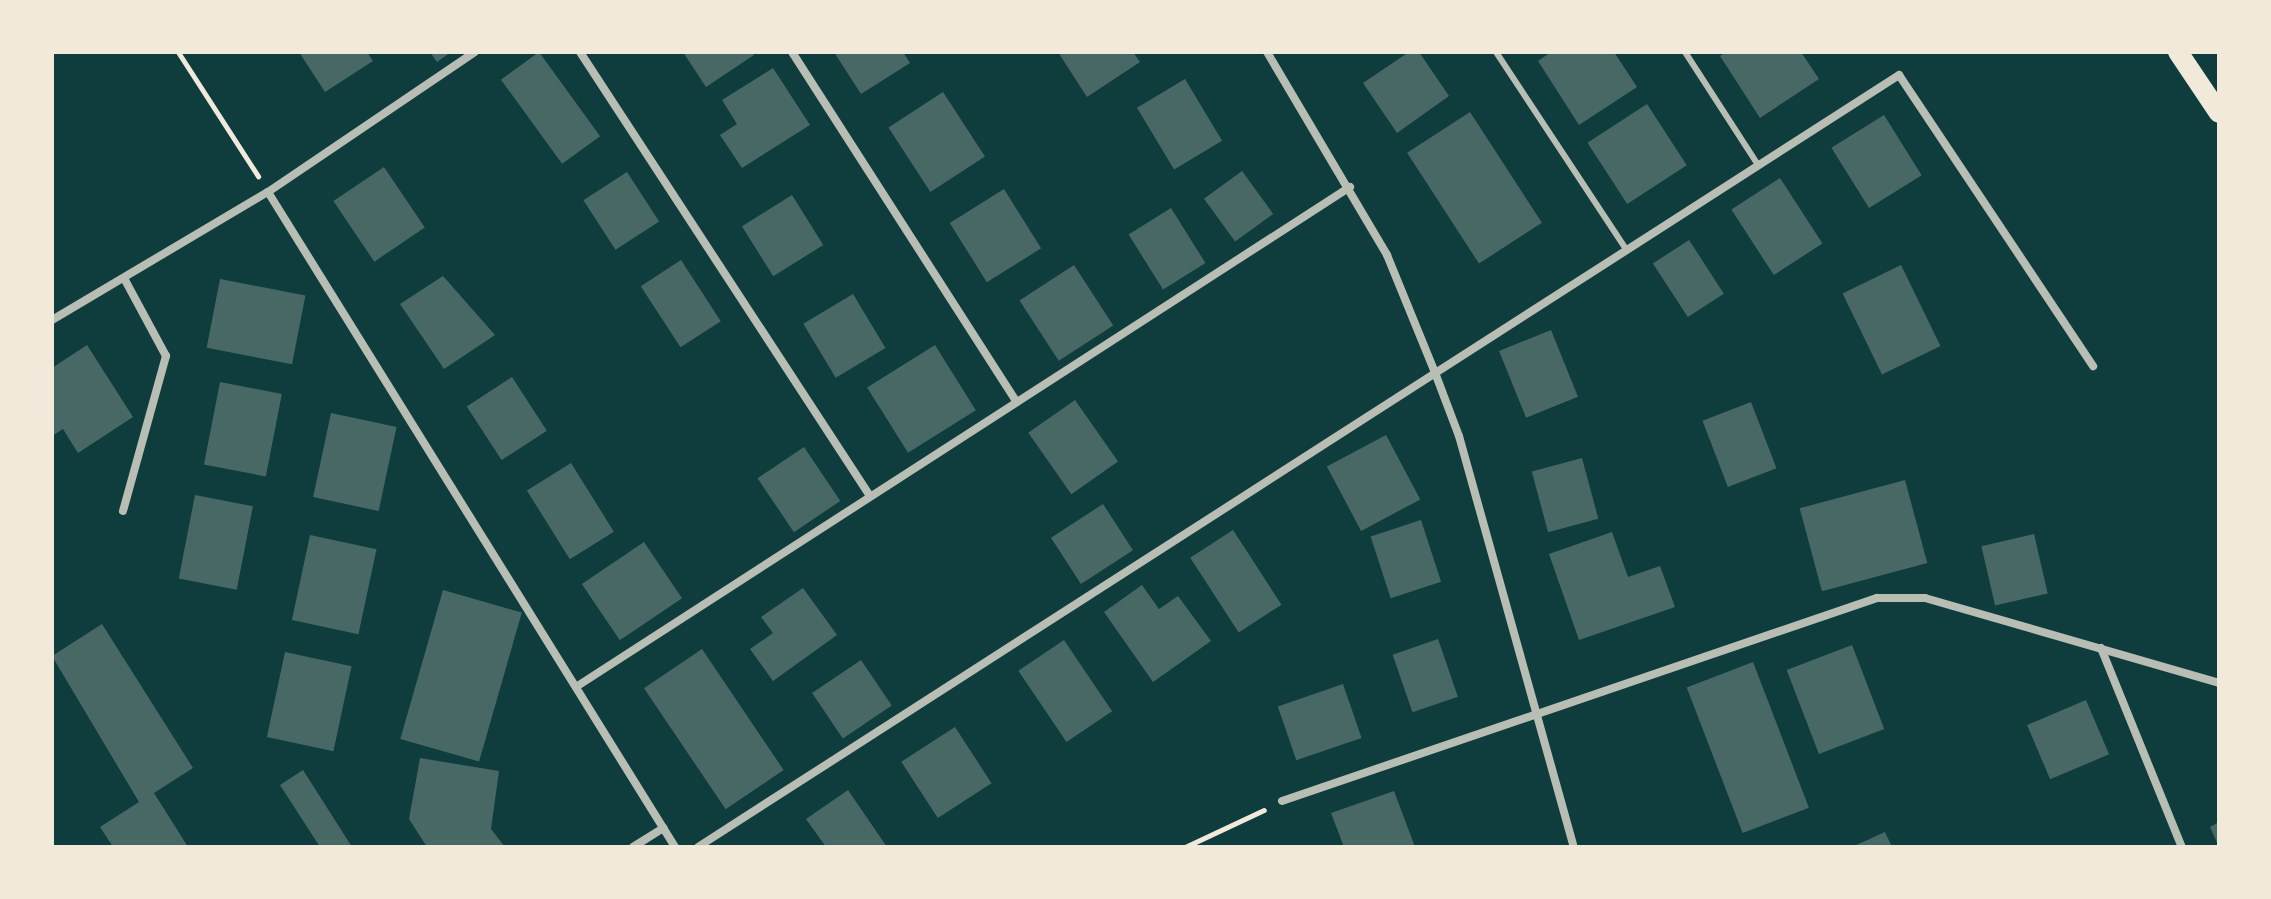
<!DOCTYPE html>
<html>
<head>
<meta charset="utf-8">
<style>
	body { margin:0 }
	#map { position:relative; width:2271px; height:899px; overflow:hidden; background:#0f3d3e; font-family:Poppins,sans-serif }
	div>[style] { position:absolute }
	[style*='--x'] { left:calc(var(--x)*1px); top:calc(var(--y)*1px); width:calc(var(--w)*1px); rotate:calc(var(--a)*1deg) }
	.building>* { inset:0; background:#486865; transform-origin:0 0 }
	.path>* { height:5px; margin:-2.5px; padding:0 2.5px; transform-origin:2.5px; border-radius:2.5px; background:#f1e9da }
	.service>* { height:6px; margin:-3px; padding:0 3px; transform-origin:3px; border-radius:3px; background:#b8beb3 }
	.minor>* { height:8px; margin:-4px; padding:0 4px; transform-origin:4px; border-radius:4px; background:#b8beb3 }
	.primary>* { height:20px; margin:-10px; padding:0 10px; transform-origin:10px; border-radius:10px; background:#f1e9da }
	span { translate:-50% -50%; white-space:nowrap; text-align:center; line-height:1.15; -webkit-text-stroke:6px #f1e9da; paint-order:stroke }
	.frame { position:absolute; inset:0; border:54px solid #f1e9da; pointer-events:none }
</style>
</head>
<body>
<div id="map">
	<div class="building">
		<div style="clip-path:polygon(299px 52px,367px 52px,373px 61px,325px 92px)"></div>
		<div style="clip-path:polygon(430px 52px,451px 52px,437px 62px)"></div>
		<div style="left:539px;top:52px;width:104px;height:47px;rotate:54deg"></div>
		<div style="clip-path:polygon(683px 52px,752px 52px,754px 55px,706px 87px)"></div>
		<div style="clip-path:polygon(834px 52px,903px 52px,910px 63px,861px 94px)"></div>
		<div style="clip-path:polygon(1058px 52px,1133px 52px,1140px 62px,1087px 97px)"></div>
		<div style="clip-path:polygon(1409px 52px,1419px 52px,1449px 96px,1397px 133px,1363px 83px)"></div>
		<div style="clip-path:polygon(1551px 52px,1614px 52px,1637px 87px,1579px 125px,1538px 61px)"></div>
		<div style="clip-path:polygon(1726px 52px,1801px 52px,1819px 79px,1760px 118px,1720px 56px)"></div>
		<div style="clip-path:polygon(773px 68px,810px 125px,742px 168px,720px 135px,737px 124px,722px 100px)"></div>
		<div style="left:1185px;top:79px;width:72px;height:56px;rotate:59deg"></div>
		<div style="left:943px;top:92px;width:77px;height:65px;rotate:57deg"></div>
		<div style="left:1647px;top:104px;width:73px;height:71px;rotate:57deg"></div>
		<div style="left:1470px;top:112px;width:132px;height:75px;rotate:57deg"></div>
		<div style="left:1884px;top:115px;width:71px;height:62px;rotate:58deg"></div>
		<div style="left:384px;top:167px;width:73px;height:61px;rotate:56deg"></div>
		<div style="left:1242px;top:171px;width:53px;height:47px;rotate:54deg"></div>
		<div style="left:627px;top:172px;width:59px;height:52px;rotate:57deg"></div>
		<div style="left:1780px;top:178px;width:78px;height:58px;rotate:57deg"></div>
		<div style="left:1004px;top:189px;width:70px;height:64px;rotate:58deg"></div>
		<div style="left:792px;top:195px;width:59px;height:59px;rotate:58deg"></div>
		<div style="left:1171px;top:208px;width:65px;height:50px;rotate:58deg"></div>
		<div style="left:1689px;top:240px;width:64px;height:43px;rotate:57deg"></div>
		<div style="left:681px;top:260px;width:73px;height:48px;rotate:57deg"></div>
		<div style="left:1074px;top:265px;width:72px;height:65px;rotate:57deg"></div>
		<div style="left:1901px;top:265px;width:90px;height:65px;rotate:64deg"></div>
		<div style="clip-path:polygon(443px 276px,495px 335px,444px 369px,400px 304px)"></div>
		<div style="left:220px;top:279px;width:87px;height:70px;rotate:11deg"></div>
		<div style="left:853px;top:294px;width:63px;height:58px;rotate:59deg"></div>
		<div style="left:1551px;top:330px;width:72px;height:56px;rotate:68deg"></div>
		<div style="clip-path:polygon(87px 345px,133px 417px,78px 453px,63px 429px,52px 436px,52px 368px)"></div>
		<div style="left:935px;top:345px;width:77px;height:80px;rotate:58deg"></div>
		<div style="left:512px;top:377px;width:64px;height:54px;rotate:57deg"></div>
		<div style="left:220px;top:382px;width:63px;height:84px;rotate:11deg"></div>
		<div style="left:1075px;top:400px;width:75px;height:57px;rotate:55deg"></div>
		<div style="left:1751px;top:402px;width:71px;height:52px;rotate:69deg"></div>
		<div style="left:331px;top:413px;width:67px;height:86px;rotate:12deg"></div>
		<div style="left:1386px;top:435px;width:73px;height:67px;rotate:62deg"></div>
		<div style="left:804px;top:447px;width:65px;height:56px;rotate:56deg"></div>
		<div style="left:1582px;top:458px;width:63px;height:52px;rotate:75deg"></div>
		<div style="left:571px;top:463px;width:81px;height:52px;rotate:58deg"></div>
		<div style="left:1905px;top:480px;width:86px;height:109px;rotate:75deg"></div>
		<div style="left:195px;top:495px;width:59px;height:85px;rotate:11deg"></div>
		<div style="left:1103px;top:504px;width:55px;height:62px;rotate:57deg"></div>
		<div style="left:1421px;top:520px;width:65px;height:53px;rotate:72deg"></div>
		<div style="left:1233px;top:530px;width:89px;height:51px;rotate:57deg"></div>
		<div style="clip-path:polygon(1612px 532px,1628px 577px,1660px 566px,1675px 607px,1579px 640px,1549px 554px)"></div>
		<div style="left:2034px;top:534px;width:61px;height:54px;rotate:77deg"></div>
		<div style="left:310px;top:535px;width:68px;height:87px;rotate:12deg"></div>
		<div style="left:644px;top:542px;width:68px;height:75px;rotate:56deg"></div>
		<div style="clip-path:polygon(1142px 585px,1159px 609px,1178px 596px,1211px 641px,1153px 682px,1104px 612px)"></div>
		<div style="clip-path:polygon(803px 588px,837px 635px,773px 681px,750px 649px,773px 633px,761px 617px)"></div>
		<div style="left:443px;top:590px;width:82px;height:155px;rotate:16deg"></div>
		<div style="clip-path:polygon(102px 624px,193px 768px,154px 793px,188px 847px,113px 847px,100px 827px,139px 802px,52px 656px)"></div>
		<div style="left:1438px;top:639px;width:61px;height:48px;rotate:71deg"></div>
		<div style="left:1064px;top:640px;width:86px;height:55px;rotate:56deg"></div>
		<div style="left:1852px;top:645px;width:90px;height:70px;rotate:69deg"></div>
		<div style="left:702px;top:649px;width:146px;height:70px;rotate:56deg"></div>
		<div style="left:285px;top:652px;width:68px;height:87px;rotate:12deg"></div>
		<div style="left:861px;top:660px;width:55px;height:59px;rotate:56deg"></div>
		<div style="left:1753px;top:662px;width:156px;height:71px;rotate:69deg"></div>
		<div style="left:1343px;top:684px;width:57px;height:69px;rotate:71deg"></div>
		<div style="left:2086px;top:700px;width:59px;height:64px;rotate:67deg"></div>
		<div style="left:955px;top:727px;width:67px;height:64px;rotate:57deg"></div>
		<div style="clip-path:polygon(420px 758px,499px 771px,491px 829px,505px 847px,427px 847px,409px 819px)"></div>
		<div style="clip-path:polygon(303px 770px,352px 847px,320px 847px,280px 785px)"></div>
		<div style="clip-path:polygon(848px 790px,887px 847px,826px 847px,806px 819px)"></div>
		<div style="clip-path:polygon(1394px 791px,1415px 847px,1344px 847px,1331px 813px)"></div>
		<div style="clip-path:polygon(2219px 822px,2219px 847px,2210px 827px)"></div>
		<div style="clip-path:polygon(1885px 832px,1892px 847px,1852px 847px)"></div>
	</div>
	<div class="path">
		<div style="--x:178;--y:52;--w:148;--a:57.2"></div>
		<div style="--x:1185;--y:847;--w:87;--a:-25.1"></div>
	</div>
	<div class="service">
		<div style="--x:1496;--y:52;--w:236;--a:56.6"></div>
		<div style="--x:1685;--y:52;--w:135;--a:57.1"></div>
	</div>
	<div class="minor">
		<div style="--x:580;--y:52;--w:530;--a:56.85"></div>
		<div style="--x:792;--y:52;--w:416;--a:57.3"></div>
		<div style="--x:1267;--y:52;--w:236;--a:59.4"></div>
		<div style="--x:1387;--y:255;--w:124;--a:67.8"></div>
		<div style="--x:1434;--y:370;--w:71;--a:69.3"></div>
		<div style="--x:1459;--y:436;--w:427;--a:74.4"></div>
		<div style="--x:268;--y:192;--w:771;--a:58.14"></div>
		<div style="--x:52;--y:320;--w:251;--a:-30.7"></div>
		<div style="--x:268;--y:192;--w:250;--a:-34.1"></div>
		<div style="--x:123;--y:511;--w:161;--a:-74.5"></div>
		<div style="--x:166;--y:356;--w:86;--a:-118.3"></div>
		<div style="--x:2101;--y:648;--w:215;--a:67.9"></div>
		<div style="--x:579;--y:685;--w:918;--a:-32.86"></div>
		<div style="--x:1282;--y:801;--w:629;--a:-18.84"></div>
		<div style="--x:1877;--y:598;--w:48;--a:0"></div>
		<div style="--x:1925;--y:598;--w:306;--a:16.1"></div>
		<div style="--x:633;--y:847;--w:36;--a:-32"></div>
		<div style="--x:698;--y:847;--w:1428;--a:-32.73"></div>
		<div style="--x:1899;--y:75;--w:350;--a:56.3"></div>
	</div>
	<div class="primary">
		<div style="--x:2178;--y:52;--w:73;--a:56.1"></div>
	</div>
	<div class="frame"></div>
</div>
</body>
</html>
